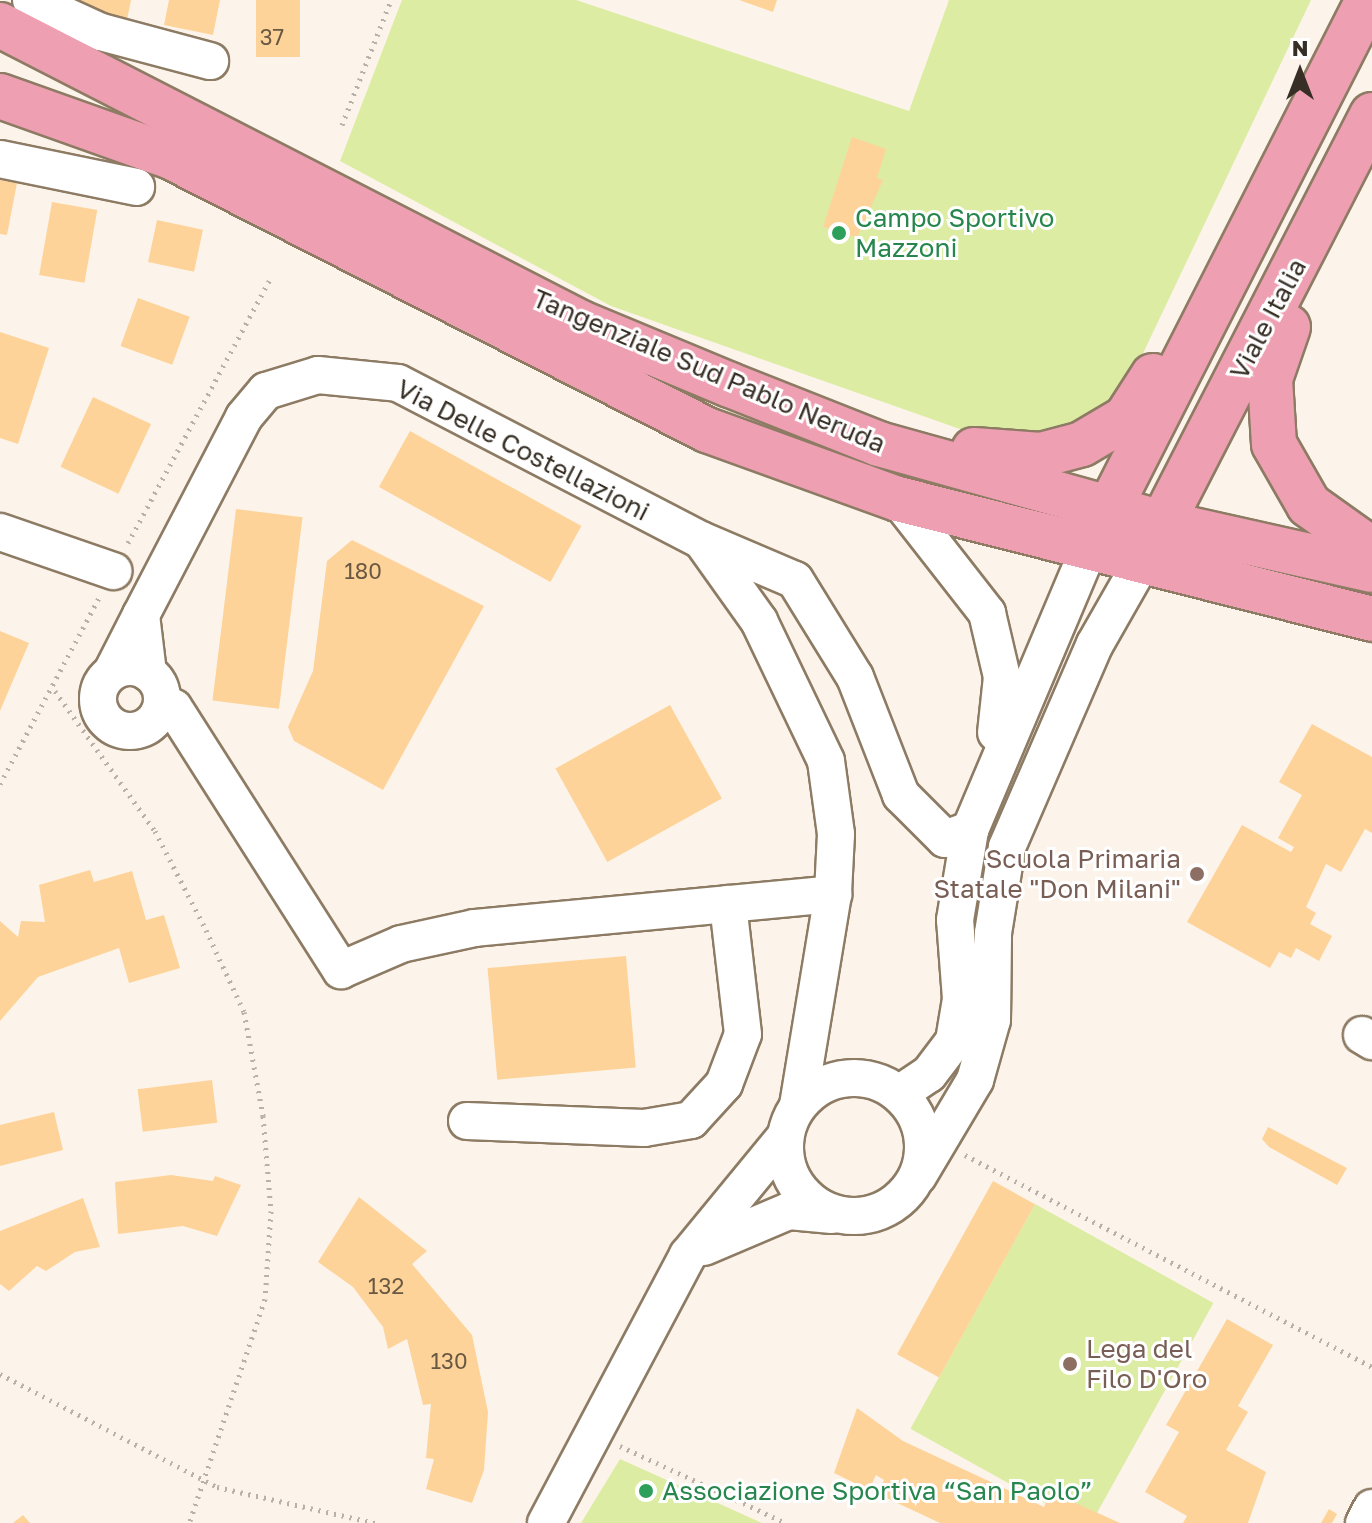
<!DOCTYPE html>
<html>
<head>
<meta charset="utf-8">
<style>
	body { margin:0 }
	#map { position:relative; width:1372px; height:1523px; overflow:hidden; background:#fcf4ea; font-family:"Golos Text",sans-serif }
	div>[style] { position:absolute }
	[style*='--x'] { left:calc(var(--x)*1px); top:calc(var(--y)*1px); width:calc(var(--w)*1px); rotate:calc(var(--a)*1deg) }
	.green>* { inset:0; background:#dceca3; transform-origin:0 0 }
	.building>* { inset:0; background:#fed399; transform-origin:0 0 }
	.path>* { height:5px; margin-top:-2.5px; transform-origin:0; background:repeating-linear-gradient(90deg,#b9b1a7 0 2px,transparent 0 8px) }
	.roads { filter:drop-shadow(2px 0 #8d7b64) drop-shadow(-2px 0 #8d7b64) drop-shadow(0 2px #8d7b64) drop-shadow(0 -2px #8d7b64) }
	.minor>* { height:36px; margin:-18px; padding:0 18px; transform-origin:18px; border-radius:18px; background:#fff }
	.minor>.ring { margin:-18px; padding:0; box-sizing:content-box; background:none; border:36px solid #fff; border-radius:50% }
	.major>* { height:44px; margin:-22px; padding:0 22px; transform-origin:22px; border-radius:22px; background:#ee9fb2 }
	.dots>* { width:22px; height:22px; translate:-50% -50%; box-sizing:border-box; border:4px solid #fff; border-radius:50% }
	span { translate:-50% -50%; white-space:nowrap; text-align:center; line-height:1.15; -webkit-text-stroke:6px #fff; paint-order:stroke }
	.number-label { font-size:22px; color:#695842 }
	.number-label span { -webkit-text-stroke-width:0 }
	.leisure-label { font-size:26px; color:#27864d }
	.left { translate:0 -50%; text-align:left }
	.street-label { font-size:26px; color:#372f25 }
	.education-label { font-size:26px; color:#785e54 }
	.right { translate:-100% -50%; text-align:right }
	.north { position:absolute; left:1260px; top:32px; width:80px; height:80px; -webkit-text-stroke:6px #fff; paint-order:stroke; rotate:0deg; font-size:22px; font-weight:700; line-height:32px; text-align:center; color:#372f25 }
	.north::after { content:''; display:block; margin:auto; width:28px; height:36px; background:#372f25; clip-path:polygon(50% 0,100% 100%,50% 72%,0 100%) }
</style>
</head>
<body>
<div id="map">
	<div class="green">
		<div style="clip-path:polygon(402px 0,576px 0,909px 111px,949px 0,1311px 0,1127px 387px,1056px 438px,991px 440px,611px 306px,340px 161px)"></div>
		<div style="left:1035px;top:1204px;width:204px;height:257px;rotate:29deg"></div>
		<div style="clip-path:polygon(620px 1459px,762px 1523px,581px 1523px)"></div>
	</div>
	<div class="building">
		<div style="clip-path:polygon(81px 0,131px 0,126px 25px,78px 17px)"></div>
		<div style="clip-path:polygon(169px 0,220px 0,213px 35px,164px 25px)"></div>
		<div style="left:256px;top:0;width:44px;height:57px"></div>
		<div style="clip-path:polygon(739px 0,777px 0,773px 12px)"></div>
		<div style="clip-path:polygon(852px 137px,886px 149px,877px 178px,883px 180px,857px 238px,823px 227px)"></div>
		<div style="clip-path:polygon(0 180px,17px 183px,7px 235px,0 234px)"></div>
		<div style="left:52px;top:202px;width:46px;height:74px;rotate:10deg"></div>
		<div style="left:157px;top:220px;width:47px;height:43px;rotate:12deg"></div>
		<div style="left:138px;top:298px;width:55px;height:51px;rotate:20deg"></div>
		<div style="clip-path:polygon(0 332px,49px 348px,18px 444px,0 438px)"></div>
		<div style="left:93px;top:397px;width:64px;height:77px;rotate:25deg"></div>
		<div style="left:410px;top:431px;width:196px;height:64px;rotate:29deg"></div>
		<div style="left:236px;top:509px;width:67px;height:193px;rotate:7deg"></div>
		<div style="clip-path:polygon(352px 540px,484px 606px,383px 790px,294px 741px,288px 727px,313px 671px,327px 561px)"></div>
		<div style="clip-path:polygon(0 631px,29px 643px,0 711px)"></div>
		<div style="left:670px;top:705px;width:107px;height:131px;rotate:61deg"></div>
		<div style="clip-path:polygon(1312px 724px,1372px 757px,1372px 833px,1365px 829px,1341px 872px,1326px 864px,1306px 907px,1316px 913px,1310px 924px,1332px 936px,1319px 961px,1296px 948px,1291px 958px,1279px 952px,1270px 968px,1187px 922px,1242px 825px,1291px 852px,1294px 847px,1278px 838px,1302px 795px,1279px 782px)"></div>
		<div style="clip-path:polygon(90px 870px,94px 882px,132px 871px,146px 920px,164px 915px,180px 968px,129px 983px,119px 948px,38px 977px,0 1021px,0 921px,18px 937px,21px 921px,45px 922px,39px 885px)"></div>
		<div style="left:626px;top:956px;width:112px;height:139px;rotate:85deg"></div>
		<div style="left:212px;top:1080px;width:43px;height:75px;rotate:83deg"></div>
		<div style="clip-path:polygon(54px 1112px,63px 1150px,0 1166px,0 1125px)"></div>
		<div style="clip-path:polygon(1268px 1127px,1347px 1168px,1337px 1185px,1269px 1147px,1262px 1139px)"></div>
		<div style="clip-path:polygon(171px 1175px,213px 1181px,215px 1176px,241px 1185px,217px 1236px,183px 1226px,118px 1234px,115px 1182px)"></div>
		<div style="left:993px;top:1181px;width:48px;height:198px;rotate:29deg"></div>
		<div style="clip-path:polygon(359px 1197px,427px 1251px,412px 1264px,472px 1335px,488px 1412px,484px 1470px,472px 1503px,426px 1489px,434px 1459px,426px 1458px,431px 1404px,423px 1405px,407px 1339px,388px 1349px,383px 1327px,353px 1287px,318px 1262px)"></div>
		<div style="clip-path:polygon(83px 1198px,100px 1247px,75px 1252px,46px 1271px,37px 1266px,9px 1291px,0 1284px,0 1231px)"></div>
		<div style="clip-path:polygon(1227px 1319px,1273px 1345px,1238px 1406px,1248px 1412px,1226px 1450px,1266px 1472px,1248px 1523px,1183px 1523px,1187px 1516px,1145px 1492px,1179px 1432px,1166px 1425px)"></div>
		<div style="clip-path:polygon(857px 1408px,903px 1441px,1044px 1507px,1051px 1492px,1120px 1523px,940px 1523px,878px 1494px,884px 1480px,876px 1475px,869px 1490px,834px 1473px)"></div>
		<div style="clip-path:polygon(1329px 1509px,1337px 1514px,1332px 1523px,1321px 1523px)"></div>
		<div style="clip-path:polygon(23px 1515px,30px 1523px,13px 1523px)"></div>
	</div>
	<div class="path">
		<div style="--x:342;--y:125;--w:134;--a:-68.6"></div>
		<div style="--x:128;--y:543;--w:298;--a:-61.7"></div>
		<div style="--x:55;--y:691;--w:172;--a:54.5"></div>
		<div style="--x:155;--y:831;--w:111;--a:62.7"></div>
		<div style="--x:206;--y:930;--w:90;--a:65.1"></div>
		<div style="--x:244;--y:1012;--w:106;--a:79.6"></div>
		<div style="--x:263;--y:1116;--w:95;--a:85.2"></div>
		<div style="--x:271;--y:1211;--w:88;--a:93.9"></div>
		<div style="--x:265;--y:1299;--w:237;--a:108.7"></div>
		<div style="--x:0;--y:784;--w:211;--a:-62"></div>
		<div style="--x:965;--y:1155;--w:459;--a:27.5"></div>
		<div style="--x:0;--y:1374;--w:245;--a:27.5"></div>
		<div style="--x:217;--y:1487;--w:163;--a:12.8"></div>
		<div style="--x:620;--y:1446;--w:183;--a:24.9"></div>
	</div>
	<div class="roads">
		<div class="minor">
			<div style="--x:31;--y:0;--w:77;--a:24.6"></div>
			<div style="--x:101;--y:32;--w:113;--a:14.9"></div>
			<div style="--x:0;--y:159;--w:139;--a:11.6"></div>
			<div style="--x:898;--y:499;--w:145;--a:52"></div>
			<div style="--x:987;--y:613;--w:66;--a:76.8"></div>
			<div style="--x:1002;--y:677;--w:56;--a:96.1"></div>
			<div style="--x:0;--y:532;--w:120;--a:19"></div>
			<div style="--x:702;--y:541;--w:98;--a:54.5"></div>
			<div style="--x:759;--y:621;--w:155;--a:64.4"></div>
			<div style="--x:826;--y:761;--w:74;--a:82.2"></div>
			<div style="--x:836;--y:834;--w:60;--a:92.9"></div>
			<div style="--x:833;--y:894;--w:215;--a:99.4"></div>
			<div style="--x:141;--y:615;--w:223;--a:-62.5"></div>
			<div style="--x:244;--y:417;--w:34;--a:-50"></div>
			<div style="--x:266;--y:391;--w:54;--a:-17.1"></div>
			<div style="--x:318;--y:375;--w:80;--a:5.7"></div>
			<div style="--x:398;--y:383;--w:341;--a:27.4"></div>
			<div style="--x:701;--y:540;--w:102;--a:23.1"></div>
			<div style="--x:795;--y:580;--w:114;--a:58.3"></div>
			<div style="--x:855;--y:677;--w:127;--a:68.7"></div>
			<div style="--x:901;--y:795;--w:62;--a:45"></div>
			<div style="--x:945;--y:839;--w:27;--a:-20"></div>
			<div class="ring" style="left:98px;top:667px;width:28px;height:28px"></div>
			<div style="--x:112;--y:672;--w:64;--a:-63"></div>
			<div style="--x:141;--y:615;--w:58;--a:83.1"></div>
			<div style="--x:162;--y:702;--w:13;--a:27"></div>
			<div style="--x:174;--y:708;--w:311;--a:57.5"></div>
			<div style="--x:341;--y:970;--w:65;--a:-23.4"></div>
			<div style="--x:401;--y:944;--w:76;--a:-12.2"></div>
			<div style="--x:475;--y:928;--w:360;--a:-5.4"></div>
			<div style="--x:1362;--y:1035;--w:12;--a:31"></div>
			<div class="ring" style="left:785px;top:1078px;width:102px;height:102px"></div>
			<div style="--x:899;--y:1094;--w:36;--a:-34"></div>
			<div style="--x:929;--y:1074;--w:41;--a:-52.9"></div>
			<div style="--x:954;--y:1041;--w:43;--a:-80.5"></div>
			<div style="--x:961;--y:999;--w:79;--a:-94.3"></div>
			<div style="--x:955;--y:920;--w:91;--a:-80.5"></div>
			<div style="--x:970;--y:830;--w:303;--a:-67.1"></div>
			<div style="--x:467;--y:1121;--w:177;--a:2.3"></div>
			<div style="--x:644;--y:1128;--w:48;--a:-9.7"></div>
			<div style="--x:691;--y:1120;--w:49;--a:-47.5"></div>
			<div style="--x:724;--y:1084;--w:53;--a:-69.2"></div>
			<div style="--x:743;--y:1034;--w:131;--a:-96.6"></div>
			<div style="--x:918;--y:1176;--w:112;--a:-59.3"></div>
			<div style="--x:975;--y:1080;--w:62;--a:-74.2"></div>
			<div style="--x:992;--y:1020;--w:87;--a:-89.3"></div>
			<div style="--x:993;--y:933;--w:87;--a:-80.8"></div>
			<div style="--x:1007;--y:847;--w:221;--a:-66.6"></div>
			<div style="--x:1095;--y:644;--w:91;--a:-60.3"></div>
			<div style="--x:704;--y:1247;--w:92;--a:-23"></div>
			<div style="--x:789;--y:1211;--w:43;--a:5.3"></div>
			<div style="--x:546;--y:1523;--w:303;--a:-62.1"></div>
			<div style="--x:688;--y:1255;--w:153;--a:-50.6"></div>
			<div style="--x:1364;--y:1523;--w:17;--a:-62"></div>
		</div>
		<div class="major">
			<div style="--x:0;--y:25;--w:653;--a:27.15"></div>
			<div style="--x:581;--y:323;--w:161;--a:22.6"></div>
			<div style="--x:730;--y:385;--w:160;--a:21.6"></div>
			<div style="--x:879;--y:444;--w:294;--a:15.6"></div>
			<div style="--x:1162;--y:523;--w:215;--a:12.6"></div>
			<div style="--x:0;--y:96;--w:182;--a:19.6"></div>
			<div style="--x:171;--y:157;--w:602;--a:26.99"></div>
			<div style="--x:707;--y:430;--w:203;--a:19.9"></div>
			<div style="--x:898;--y:499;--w:489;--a:14.2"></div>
			<div style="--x:1288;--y:327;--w:55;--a:109.1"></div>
			<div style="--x:1270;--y:379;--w:65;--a:86.5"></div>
			<div style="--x:1274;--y:444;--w:70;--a:60.2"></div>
			<div style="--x:1309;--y:505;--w:77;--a:35.5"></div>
			<div style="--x:974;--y:450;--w:67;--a:4.3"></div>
			<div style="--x:1041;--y:455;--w:42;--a:-15"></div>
			<div style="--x:1082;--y:444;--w:51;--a:-30.6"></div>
			<div style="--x:1126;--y:418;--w:50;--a:-57.3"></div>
			<div style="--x:1096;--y:535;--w:600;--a:-63.05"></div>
			<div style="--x:1149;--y:549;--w:488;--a:-62.8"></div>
		</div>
	</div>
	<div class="dots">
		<div style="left:839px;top:233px;background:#2e9e5b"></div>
		<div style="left:1197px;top:874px;background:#8d6e63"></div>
		<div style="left:1070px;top:1364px;background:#8d6e63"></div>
		<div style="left:646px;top:1491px;background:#2e9e5b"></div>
	</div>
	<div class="number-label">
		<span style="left:272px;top:37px">37</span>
		<span style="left:363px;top:571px">180</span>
		<span style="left:386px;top:1286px">132</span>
		<span style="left:449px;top:1361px">130</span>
	</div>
	<div class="leisure-label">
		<span class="left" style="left:855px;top:233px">Campo Sportivo<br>Mazzoni</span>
		<span class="left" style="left:662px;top:1491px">Associazione Sportiva “San Paolo”</span>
	</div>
	<div class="street-label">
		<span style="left:1268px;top:319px;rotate:-62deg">Viale Italia</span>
		<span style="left:709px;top:371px;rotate:23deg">Tangenziale Sud Pablo Neruda</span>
		<span style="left:523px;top:450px;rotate:27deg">Via Delle Costellazioni</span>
	</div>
	<div class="education-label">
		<span class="right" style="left:1181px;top:874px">Scuola Primaria<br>Statale "Don Milani"</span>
		<span class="left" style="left:1086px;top:1364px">Lega del<br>Filo D'Oro</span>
	</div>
	<div class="north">N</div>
</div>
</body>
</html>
